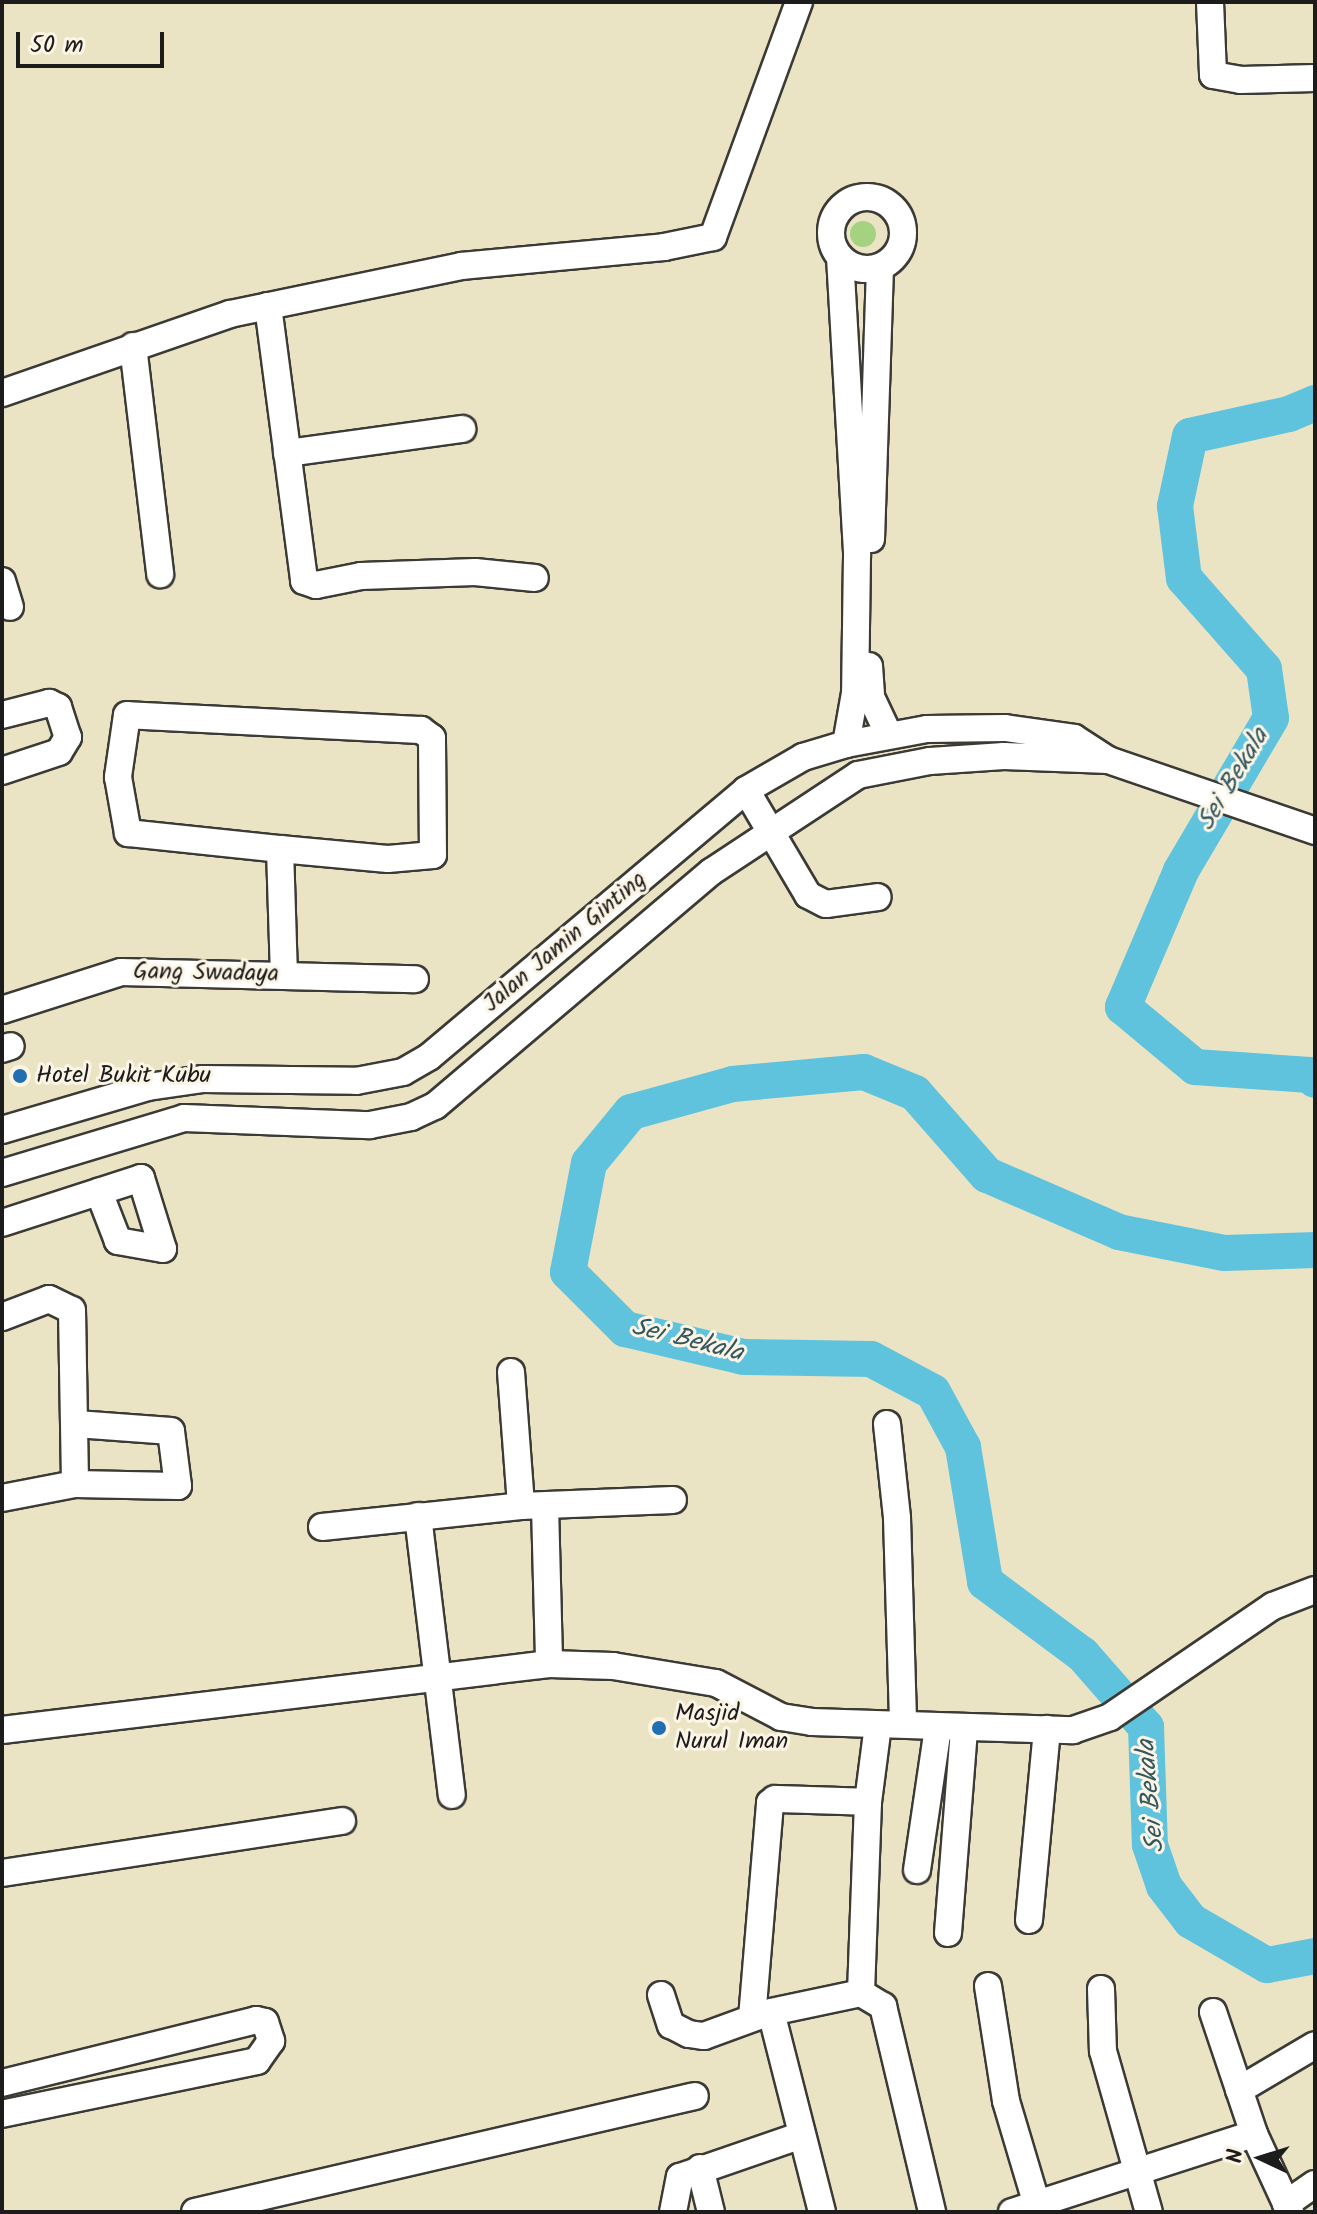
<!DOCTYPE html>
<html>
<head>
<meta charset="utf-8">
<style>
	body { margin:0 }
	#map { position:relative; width:1317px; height:2214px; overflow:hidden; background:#ebe4c4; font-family:Kalam,sans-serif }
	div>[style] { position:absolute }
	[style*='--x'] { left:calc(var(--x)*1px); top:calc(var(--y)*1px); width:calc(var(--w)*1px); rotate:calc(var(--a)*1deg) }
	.green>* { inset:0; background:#a4d280 }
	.round { border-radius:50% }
	.river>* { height:36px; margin:-18px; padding:0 18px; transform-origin:18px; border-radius:18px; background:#60c3de }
	.roads { filter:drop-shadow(2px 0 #3b3a35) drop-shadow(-2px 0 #3b3a35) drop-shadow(0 2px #3b3a35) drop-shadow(0 -2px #3b3a35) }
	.minor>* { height:26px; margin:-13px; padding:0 13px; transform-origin:13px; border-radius:13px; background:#fff }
	.minor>.ring { margin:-13px; padding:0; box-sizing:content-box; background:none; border:26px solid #fff; border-radius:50% }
	.dots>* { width:22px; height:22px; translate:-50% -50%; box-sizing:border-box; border:4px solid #fcf5e5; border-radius:50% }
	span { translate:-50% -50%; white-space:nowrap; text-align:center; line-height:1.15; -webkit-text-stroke:6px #fcf5e5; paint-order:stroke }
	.street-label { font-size:24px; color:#1c1c1c }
	.poi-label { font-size:24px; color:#1c1c1c }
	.left { translate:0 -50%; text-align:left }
	.water-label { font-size:26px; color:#345660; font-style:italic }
	.frame { position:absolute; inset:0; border:4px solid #1c1c1c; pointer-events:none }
	.north { position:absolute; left:1221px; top:2118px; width:80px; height:80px; -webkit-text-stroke:6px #fcf5e5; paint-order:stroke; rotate:274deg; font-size:22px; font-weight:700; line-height:32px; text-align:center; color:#1c1c1c }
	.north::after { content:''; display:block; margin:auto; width:28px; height:36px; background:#1c1c1c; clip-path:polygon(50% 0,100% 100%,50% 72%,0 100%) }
	.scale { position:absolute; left:16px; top:32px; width:148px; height:36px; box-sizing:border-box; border:4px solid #1c1c1c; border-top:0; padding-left:10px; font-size:24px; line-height:28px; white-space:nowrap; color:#1c1c1c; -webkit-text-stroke:6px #fcf5e5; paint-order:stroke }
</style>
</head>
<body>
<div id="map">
	<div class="green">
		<div class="round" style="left:850px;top:221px;width:26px;height:26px"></div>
	</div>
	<div class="river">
		<div style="--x:1315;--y:403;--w:28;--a:157"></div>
		<div style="--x:1289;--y:414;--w:101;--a:167.5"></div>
		<div style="--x:1190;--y:436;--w:72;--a:102.1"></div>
		<div style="--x:1175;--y:506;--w:73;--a:82.9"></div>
		<div style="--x:1184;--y:578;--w:121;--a:48.7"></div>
		<div style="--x:1264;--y:669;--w:49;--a:81.9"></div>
		<div style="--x:1271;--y:718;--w:178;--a:120.5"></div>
		<div style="--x:1181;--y:871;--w:148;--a:113.1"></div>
		<div style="--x:1123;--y:1007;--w:94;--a:39.8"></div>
		<div style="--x:1195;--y:1067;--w:115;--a:4"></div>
		<div style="--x:1310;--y:1075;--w:7;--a:45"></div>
		<div style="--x:1315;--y:1250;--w:91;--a:178.1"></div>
		<div style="--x:1224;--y:1253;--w:107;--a:-168.7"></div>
		<div style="--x:1119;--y:1232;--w:144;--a:-156.6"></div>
		<div style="--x:987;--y:1175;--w:109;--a:-131.3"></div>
		<div style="--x:915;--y:1093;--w:55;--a:-157.6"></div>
		<div style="--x:864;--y:1072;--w:132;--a:174.8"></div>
		<div style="--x:733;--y:1084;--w:106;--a:164.6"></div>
		<div style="--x:631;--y:1112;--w:66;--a:129.5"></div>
		<div style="--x:589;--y:1163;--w:111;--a:100.9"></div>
		<div style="--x:568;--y:1272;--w:81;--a:45"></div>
		<div style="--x:625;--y:1329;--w:121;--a:13.3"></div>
		<div style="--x:743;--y:1357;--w:128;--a:0.9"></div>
		<div style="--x:871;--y:1359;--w:70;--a:28"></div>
		<div style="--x:933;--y:1392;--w:63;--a:61.4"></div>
		<div style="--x:963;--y:1447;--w:137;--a:80.7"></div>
		<div style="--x:985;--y:1582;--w:122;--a:36.7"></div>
		<div style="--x:1083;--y:1655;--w:96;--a:48.8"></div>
		<div style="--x:1146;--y:1727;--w:118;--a:88.1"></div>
		<div style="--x:1150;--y:1845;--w:43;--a:71.1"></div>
		<div style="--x:1164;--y:1886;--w:44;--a:52.4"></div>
		<div style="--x:1191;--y:1921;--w:88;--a:30.1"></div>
		<div style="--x:1267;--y:1965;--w:49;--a:-10.6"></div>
	</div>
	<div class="roads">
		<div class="minor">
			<div style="--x:1210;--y:2;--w:73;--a:87.6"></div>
			<div style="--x:1213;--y:75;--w:28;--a:10"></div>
			<div style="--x:1241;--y:80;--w:74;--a:-1.5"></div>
			<div class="ring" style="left:831px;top:197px;width:46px;height:46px"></div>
			<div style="--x:840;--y:257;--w:299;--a:86.7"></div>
			<div style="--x:857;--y:556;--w:137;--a:90.8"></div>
			<div style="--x:855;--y:693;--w:52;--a:100"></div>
			<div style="--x:268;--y:306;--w:277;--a:82.5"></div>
			<div style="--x:304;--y:581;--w:13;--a:18"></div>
			<div style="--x:316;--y:585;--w:46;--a:-11.3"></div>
			<div style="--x:361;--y:576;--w:114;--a:-2"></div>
			<div style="--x:475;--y:572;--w:60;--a:5.7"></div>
			<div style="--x:133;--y:346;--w:230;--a:83.2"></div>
			<div style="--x:2;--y:393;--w:241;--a:-19.1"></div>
			<div style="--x:230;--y:314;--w:236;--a:-11.7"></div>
			<div style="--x:461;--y:266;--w:204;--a:-5.3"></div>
			<div style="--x:664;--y:247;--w:50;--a:-11.5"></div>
			<div style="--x:713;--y:237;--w:250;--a:-69.9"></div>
			<div style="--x:287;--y:453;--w:177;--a:-7.8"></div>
			<div style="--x:871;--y:539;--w:272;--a:-88.1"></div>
			<div style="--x:2;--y:581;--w:27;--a:73"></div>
			<div style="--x:869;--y:666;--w:31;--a:86"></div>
			<div style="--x:871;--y:697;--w:42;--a:64.7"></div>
			<div style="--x:2;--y:715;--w:49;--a:-14.3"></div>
			<div style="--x:49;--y:703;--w:10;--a:24"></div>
			<div style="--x:58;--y:707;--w:32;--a:72"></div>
			<div style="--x:68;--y:737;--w:17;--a:121"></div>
			<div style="--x:59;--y:752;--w:60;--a:161.6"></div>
			<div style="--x:746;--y:790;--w:122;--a:59.4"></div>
			<div style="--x:808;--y:895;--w:20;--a:27"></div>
			<div style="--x:826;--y:904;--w:52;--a:-7.7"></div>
			<div style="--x:280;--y:849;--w:108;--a:5.3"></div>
			<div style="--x:388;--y:859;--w:45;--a:-5.1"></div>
			<div style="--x:433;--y:855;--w:117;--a:-90.5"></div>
			<div style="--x:432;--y:738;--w:14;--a:-144"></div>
			<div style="--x:421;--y:730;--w:294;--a:-177.1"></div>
			<div style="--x:127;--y:715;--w:63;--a:98.3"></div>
			<div style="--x:118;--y:777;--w:57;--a:79.9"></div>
			<div style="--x:128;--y:833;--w:153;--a:6"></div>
			<div style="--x:280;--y:849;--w:125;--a:88.2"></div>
			<div style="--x:2;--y:1010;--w:125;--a:-17.7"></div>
			<div style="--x:121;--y:972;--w:294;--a:1.4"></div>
			<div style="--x:2;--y:1049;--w:9;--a:-18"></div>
			<div style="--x:2;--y:1130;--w:152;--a:-16.4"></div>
			<div style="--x:148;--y:1087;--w:56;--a:-8.3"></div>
			<div style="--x:203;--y:1079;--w:153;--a:0.7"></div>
			<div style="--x:356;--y:1081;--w:48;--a:-10.8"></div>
			<div style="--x:403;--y:1072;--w:30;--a:-30"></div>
			<div style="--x:429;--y:1057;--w:414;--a:-40.1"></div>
			<div style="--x:746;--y:790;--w:66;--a:-30.1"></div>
			<div style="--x:803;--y:757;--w:45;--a:-16.8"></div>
			<div style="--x:846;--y:744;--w:82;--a:-10.5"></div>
			<div style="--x:927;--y:729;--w:78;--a:-0.7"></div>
			<div style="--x:1005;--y:728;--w:70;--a:8.2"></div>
			<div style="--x:1074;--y:738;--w:40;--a:32.9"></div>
			<div style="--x:1108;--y:760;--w:219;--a:18.9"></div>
			<div style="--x:2;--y:1173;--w:190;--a:-16.8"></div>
			<div style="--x:184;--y:1118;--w:186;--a:2.2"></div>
			<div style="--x:370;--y:1125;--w:42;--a:-11"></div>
			<div style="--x:411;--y:1117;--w:26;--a:-25"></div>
			<div style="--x:435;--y:1106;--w:362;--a:-40.3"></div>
			<div style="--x:711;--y:872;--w:176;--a:-33.4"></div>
			<div style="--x:858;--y:775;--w:73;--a:-11"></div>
			<div style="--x:930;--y:761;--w:74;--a:-3.9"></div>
			<div style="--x:1004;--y:756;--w:104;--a:2.2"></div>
			<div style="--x:2;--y:1223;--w:146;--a:-17.9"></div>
			<div style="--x:141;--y:1178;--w:74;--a:72.8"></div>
			<div style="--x:163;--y:1249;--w:46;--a:-169.9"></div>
			<div style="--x:118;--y:1241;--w:53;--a:-111.2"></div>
			<div style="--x:2;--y:1317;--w:50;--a:-21"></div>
			<div style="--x:49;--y:1299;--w:25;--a:26"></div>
			<div style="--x:72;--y:1310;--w:174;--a:89"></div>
			<div style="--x:511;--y:1372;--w:134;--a:85.7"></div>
			<div style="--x:887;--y:1424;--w:95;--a:83.9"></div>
			<div style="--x:897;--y:1518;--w:206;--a:88.3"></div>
			<div style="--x:2;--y:1498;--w:74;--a:-10.9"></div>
			<div style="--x:75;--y:1484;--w:103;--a:1.1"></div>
			<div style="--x:178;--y:1486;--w:55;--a:-97.3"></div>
			<div style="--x:171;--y:1431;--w:95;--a:-175.8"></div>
			<div style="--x:545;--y:1506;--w:158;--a:88.5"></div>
			<div style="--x:418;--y:1516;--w:281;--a:83.1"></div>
			<div style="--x:322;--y:1527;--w:200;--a:-6"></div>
			<div style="--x:521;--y:1506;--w:152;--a:-2.3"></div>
			<div style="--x:878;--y:1725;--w:78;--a:97.4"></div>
			<div style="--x:868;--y:1802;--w:191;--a:92.1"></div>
			<div style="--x:861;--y:1993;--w:26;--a:31"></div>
			<div style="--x:883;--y:2006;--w:212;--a:76.6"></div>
			<div style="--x:2;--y:1730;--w:551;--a:-6.88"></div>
			<div style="--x:549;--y:1664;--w:64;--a:1.8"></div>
			<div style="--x:613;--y:1666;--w:104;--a:9.4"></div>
			<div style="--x:716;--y:1683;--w:73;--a:27.6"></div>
			<div style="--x:781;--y:1717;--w:31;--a:9"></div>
			<div style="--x:812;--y:1722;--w:261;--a:1.8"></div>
			<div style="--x:1073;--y:1730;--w:39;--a:-19"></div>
			<div style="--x:1110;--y:1717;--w:197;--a:-34.3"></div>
			<div style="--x:1273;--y:1606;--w:45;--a:-20.9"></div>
			<div style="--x:917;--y:1870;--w:144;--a:-81.6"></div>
			<div style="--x:2;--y:1873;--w:344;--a:-8.7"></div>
			<div style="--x:1029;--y:1920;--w:192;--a:-84.6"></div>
			<div style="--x:948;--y:1933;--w:205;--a:-85.5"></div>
			<div style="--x:988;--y:1986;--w:116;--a:81.1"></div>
			<div style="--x:1006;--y:2101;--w:116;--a:73.4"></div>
			<div style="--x:1101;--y:1989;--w:62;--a:88.2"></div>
			<div style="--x:1103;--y:2051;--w:167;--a:74.1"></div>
			<div style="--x:661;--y:1995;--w:32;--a:72"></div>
			<div style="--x:671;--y:2025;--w:20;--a:27"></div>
			<div style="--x:689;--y:2034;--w:15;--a:8"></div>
			<div style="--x:704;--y:2036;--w:67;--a:-20.1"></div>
			<div style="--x:1213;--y:2012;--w:129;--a:71.4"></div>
			<div style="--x:1254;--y:2134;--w:86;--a:65.2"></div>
			<div style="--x:752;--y:2018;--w:216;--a:-85.2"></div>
			<div style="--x:770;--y:1803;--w:6;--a:-39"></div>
			<div style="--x:775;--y:1799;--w:93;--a:1.8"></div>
			<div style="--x:2;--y:2083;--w:262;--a:-13.9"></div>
			<div style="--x:256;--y:2020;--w:9;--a:13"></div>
			<div style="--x:265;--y:2022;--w:20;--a:72"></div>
			<div style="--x:271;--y:2041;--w:24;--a:125"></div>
			<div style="--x:257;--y:2061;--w:260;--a:168.3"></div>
			<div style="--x:1239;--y:2090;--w:88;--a:-30.6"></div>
			<div style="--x:700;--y:2168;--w:45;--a:76"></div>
			<div style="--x:1286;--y:2204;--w:35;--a:-35"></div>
			<div style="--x:195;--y:2212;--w:513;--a:-13.06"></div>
			<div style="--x:673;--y:2212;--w:36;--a:-79"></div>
			<div style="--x:680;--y:2177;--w:126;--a:-19"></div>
			<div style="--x:822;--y:2212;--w:206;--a:-104.3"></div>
			<div style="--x:771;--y:2012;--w:92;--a:-11.9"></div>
			<div style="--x:1012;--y:2212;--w:254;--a:-17.9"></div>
		</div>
	</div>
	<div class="dots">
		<div style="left:20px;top:1076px;background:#1f6fb2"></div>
		<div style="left:659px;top:1728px;background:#1f6fb2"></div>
	</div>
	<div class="street-label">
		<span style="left:565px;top:942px;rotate:-40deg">Jalan Jamin Ginting</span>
		<span style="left:206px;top:973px;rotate:1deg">Gang Swadaya</span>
	</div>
	<div class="poi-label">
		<span class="left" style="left:36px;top:1076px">Hotel Bukit Kubu</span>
		<span class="left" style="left:675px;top:1728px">Masjid<br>Nurul Iman</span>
	</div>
	<div class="water-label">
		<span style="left:1234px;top:780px;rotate:-59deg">Sei Bekala</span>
		<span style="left:687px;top:1341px;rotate:14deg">Sei Bekala</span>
		<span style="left:1152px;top:1796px;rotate:-95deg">Sei Bekala</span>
	</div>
	<div class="frame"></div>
	<div class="north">N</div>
	<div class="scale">50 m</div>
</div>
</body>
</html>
